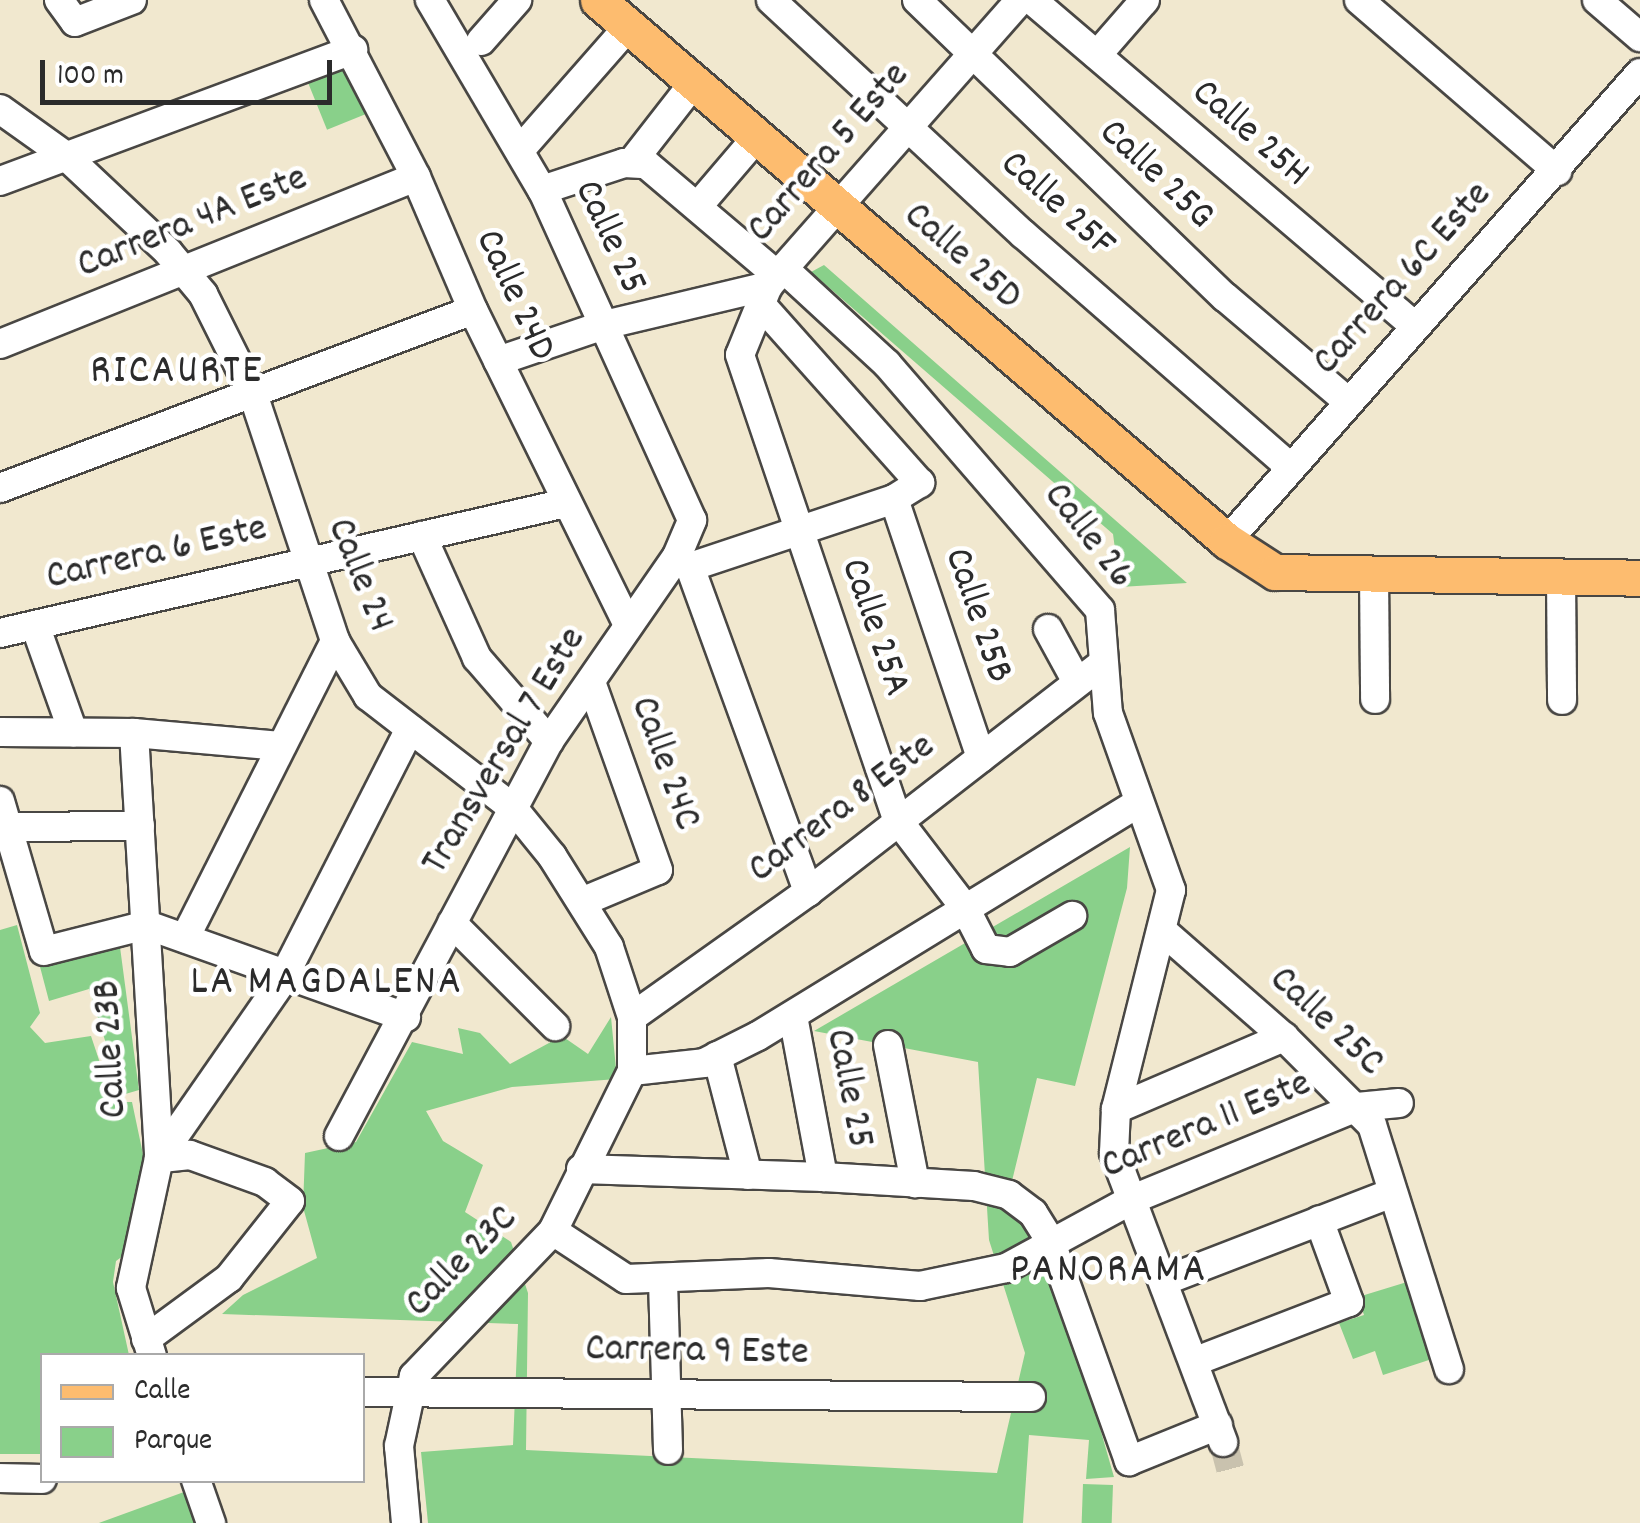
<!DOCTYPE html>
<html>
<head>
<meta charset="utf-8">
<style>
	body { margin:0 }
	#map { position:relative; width:1640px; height:1523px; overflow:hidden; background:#f1e8cf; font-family:Dekko,sans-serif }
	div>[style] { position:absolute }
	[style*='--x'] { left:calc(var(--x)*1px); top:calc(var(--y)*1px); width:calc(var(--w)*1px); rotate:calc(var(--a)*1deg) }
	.green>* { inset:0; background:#89d08a; transform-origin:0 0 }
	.minor-tunnel>* { height:28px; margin-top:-14px; transform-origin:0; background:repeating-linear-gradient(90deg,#c9c2ae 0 28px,transparent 0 42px) }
	.roads { filter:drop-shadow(2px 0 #494744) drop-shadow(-2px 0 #494744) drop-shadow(0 2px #494744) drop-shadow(0 -2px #494744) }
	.minor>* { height:28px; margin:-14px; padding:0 14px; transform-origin:14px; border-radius:14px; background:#fff }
	.major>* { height:35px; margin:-17.5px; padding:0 17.5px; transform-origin:17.5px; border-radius:17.5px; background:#fdbc6f }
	span { translate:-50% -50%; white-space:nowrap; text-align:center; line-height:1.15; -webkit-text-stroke:9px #fff; paint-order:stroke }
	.street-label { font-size:40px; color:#2b2b2b }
	.neighbourhood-label { font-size:42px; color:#2b2b2b; letter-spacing:2.5px }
	.legend { position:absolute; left:40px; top:1353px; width:325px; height:130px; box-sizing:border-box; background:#fff; border:2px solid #aaa; margin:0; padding:12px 18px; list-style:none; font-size:30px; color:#2b2b2b }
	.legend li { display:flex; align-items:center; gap:20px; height:50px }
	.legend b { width:50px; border:2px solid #aaa }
	.scale { position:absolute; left:40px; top:60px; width:292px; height:45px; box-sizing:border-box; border:5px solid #2b2b2b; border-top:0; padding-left:12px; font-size:30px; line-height:35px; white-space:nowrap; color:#2b2b2b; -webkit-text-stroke:8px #fff; paint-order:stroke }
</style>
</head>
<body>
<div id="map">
	<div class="green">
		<div style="left:345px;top:62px;width:56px;height:42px;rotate:68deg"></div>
		<div style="clip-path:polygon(824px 265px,1187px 583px,1120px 587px,1113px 534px,811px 272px)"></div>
		<div style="clip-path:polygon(1130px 847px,1127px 888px,1075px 1086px,1037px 1078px,1012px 1181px,1044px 1215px,1040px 1264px,1053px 1264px,1114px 1477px,1086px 1479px,1089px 1440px,1029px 1435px,1023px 1523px,428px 1523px,421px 1452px,513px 1445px,518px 1324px,222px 1314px,243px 1295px,317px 1258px,303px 1207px,305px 1153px,356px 1142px,412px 1042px,463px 1054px,458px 1028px,480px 1033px,510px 1064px,562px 1036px,588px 1054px,611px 1017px,617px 1079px,512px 1087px,426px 1111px,443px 1141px,483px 1165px,465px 1212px,511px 1242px,528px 1293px,526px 1450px,997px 1473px,1025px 1353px,989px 1240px,978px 1062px,814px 1031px)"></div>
		<div style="clip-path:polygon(17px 925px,40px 1013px,30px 1027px,45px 1043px,91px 1036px,113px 1102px,132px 1102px,144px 1159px,131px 1250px,116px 1261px,113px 1282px,129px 1355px,42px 1356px,42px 1454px,0 1454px,0 930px)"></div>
		<div style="clip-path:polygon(120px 947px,139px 1090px,122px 1095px,89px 989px,49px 1001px,39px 963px)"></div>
		<div style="clip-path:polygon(1407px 1282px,1432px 1359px,1383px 1375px,1375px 1351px,1353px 1359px,1339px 1323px,1364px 1315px,1358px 1297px)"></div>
		<div style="left:1083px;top:1484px;width:30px;height:39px;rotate:2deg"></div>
		<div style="left:184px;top:1492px;width:33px;height:184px;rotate:70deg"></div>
	</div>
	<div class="minor-tunnel">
		<div style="--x:1223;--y:1442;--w:39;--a:75"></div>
	</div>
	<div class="roads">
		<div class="minor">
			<div style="--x:59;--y:0;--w:27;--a:54"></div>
			<div style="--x:75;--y:22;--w:61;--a:-21.1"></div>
			<div style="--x:324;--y:0;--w:199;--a:62.5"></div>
			<div style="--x:416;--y:177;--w:145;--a:66.8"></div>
			<div style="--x:473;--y:310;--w:351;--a:63.8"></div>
			<div style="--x:771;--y:0;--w:344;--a:42.9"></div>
			<div style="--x:1023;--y:234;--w:354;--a:41.1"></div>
			<div style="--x:917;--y:0;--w:428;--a:44"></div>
			<div style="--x:1225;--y:297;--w:160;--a:40.4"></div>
			<div style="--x:1032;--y:0;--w:504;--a:40.42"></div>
			<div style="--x:1359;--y:0;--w:262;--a:40.8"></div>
			<div style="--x:1597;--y:0;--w:57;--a:40.7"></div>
			<div style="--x:481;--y:41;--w:55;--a:-48.7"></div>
			<div style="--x:1097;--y:55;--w:73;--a:-48.9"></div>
			<div style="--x:0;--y:109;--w:82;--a:35.6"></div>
			<div style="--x:67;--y:157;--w:139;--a:43.2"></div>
			<div style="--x:168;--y:252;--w:55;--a:50.2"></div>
			<div style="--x:203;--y:294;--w:112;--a:63.4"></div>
			<div style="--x:253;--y:394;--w:260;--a:71.6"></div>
			<div style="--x:335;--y:641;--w:64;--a:59"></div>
			<div style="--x:368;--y:696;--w:183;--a:37.7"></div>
			<div style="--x:513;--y:808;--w:62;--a:50.9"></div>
			<div style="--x:552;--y:856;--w:107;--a:57.9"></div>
			<div style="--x:609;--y:947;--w:74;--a:71.8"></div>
			<div style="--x:632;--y:1017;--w:54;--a:90"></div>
			<div style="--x:632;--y:1071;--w:178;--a:116.3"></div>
			<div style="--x:553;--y:1231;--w:201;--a:133.8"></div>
			<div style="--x:414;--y:1376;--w:72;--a:102.1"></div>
			<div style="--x:399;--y:1446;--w:77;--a:84.8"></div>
			<div style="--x:520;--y:150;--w:162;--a:-48.7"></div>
			<div style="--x:632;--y:162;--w:99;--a:-52"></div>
			<div style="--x:0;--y:181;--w:377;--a:-20.4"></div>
			<div style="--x:542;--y:190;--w:86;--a:-18.2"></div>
			<div style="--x:624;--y:163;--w:22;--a:3"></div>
			<div style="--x:646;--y:164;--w:172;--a:40.3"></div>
			<div style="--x:698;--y:206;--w:89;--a:-49.5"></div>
			<div style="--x:783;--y:268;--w:142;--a:42.7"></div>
			<div style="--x:887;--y:364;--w:325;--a:49.1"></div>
			<div style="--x:1100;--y:610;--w:103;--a:85.6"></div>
			<div style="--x:1108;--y:713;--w:188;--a:70.4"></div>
			<div style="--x:1171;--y:890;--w:226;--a:104.1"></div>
			<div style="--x:1116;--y:1109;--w:44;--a:92.6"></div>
			<div style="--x:1114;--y:1153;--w:309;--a:69.3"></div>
			<div style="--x:768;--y:286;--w:74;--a:112.1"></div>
			<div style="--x:740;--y:355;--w:490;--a:71.3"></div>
			<div style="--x:897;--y:819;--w:112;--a:52.6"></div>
			<div style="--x:965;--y:908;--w:46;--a:62.9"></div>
			<div style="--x:986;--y:949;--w:24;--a:7"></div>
			<div style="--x:1010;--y:952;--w:72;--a:-30.1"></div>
			<div style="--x:0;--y:344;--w:448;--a:-21.9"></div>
			<div style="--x:498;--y:361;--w:112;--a:-18.8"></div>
			<div style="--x:604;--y:325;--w:169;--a:-13.4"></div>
			<div style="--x:768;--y:286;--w:381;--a:-48.6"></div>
			<div style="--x:0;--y:488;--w:505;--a:-20.62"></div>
			<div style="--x:894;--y:499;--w:273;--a:71.4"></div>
			<div style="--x:422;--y:536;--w:134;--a:65.7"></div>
			<div style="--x:477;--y:658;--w:110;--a:49.1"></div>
			<div style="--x:1227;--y:541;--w:624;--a:-48.57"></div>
			<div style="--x:690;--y:567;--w:215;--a:-18.4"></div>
			<div style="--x:894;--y:499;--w:31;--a:-32"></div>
			<div style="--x:920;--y:483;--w:234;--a:-131.7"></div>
			<div style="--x:690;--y:567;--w:346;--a:70"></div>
			<div style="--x:1374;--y:572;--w:127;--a:89.5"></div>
			<div style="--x:1561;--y:577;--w:123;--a:89.5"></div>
			<div style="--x:35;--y:625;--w:114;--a:70.4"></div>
			<div style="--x:1048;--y:629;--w:60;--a:61.3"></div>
			<div style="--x:0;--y:633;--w:581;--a:-12.94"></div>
			<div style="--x:0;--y:732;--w:134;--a:0.4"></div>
			<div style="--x:134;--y:733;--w:147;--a:5.1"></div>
			<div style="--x:134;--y:733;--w:426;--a:86.6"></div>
			<div style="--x:159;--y:1158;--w:133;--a:102.2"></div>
			<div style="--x:131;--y:1288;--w:71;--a:72.8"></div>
			<div style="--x:0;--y:801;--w:156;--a:73.7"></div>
			<div style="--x:44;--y:951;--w:106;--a:-14.2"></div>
			<div style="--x:147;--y:925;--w:275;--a:19.6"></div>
			<div style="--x:0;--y:827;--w:140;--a:-0.4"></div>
			<div style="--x:584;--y:901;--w:80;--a:-22.7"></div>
			<div style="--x:658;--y:870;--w:196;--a:-109.6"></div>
			<div style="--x:452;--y:923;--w:146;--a:45"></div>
			<div style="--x:1165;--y:933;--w:158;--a:41.2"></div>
			<div style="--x:1284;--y:1037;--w:124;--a:45"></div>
			<div style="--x:1372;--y:1125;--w:256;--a:72.5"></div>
			<div style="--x:185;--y:938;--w:333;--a:-63.2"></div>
			<div style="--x:793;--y:1016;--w:164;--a:79.4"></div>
			<div style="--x:632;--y:1017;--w:216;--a:-35.4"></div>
			<div style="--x:808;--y:892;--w:371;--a:-37.8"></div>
			<div style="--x:888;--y:1045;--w:141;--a:78.9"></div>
			<div style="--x:717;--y:1056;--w:123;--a:75.4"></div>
			<div style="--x:632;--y:1071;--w:72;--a:-6.3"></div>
			<div style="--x:704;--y:1063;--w:60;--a:-26.6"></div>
			<div style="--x:758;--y:1036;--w:444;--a:-31.5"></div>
			<div style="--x:1116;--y:1109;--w:183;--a:-23.2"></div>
			<div style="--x:339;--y:1136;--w:447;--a:-62"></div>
			<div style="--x:549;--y:741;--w:225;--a:-55.3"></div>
			<div style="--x:677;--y:556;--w:39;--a:-67"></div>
			<div style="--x:692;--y:520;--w:362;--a:-114.4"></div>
			<div style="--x:542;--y:190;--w:221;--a:-120.5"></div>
			<div style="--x:159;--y:1158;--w:212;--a:-55.2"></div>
			<div style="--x:280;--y:984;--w:286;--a:-63"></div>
			<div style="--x:581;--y:1169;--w:242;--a:1.9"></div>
			<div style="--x:823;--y:1177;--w:151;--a:3.4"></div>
			<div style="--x:974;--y:1186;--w:36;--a:14"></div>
			<div style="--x:1009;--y:1195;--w:30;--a:37"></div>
			<div style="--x:1033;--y:1213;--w:32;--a:58"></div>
			<div style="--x:1050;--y:1240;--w:235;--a:70.3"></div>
			<div style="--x:1129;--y:1461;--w:96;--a:-22"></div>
			<div style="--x:553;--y:1231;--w:87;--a:33.3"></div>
			<div style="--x:626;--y:1279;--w:143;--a:-2.4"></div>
			<div style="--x:769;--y:1273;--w:152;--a:4.9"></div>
			<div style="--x:920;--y:1286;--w:88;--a:-11.8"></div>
			<div style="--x:1006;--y:1268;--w:145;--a:-28.5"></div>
			<div style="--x:1133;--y:1199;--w:242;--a:-22.3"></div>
			<div style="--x:1357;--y:1107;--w:42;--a:-5.4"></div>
			<div style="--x:663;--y:1281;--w:169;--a:88.3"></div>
			<div style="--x:1164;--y:1281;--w:244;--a:-21.1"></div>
			<div style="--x:146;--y:1339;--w:103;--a:-36.3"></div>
			<div style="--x:229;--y:1278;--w:98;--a:-51.6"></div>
			<div style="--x:290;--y:1201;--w:31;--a:-143"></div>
			<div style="--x:265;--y:1182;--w:80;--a:-160.2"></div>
			<div style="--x:190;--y:1155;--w:31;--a:174"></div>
			<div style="--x:1196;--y:1361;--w:164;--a:-21.1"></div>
			<div style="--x:1349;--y:1302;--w:87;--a:-110.1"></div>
			<div style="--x:362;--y:1392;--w:669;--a:0.43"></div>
			<div style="--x:0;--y:1478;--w:42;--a:1.4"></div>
			<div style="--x:196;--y:1480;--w:46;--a:70.8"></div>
		</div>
		<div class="major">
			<div style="--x:598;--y:0;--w:830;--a:40.7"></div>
			<div style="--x:1227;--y:541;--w:57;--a:32.9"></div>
			<div style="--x:1275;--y:572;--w:365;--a:0.9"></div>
		</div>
	</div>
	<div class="street-label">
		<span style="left:1249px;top:135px;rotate:41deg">Calle 25H</span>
		<span style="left:830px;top:154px;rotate:-49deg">Carrera 5 Este</span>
		<span style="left:1155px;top:176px;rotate:43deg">Calle 25G</span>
		<span style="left:1056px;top:206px;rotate:42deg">Calle 25F</span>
		<span style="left:193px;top:224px;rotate:-22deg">Carrera 4A Este</span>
		<span style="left:608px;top:238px;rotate:65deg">Calle 25</span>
		<span style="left:961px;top:258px;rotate:41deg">Calle 25D</span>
		<span style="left:1404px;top:280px;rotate:-48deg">Carrera 6C Este</span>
		<span style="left:513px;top:296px;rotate:65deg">Calle 24D</span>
		<span style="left:1087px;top:537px;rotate:52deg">Calle 26</span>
		<span style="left:157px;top:555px;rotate:-13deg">Carrera 6 Este</span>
		<span style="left:358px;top:576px;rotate:68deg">Calle 24</span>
		<span style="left:976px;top:616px;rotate:71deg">Calle 25B</span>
		<span style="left:873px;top:628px;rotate:71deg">Calle 25A</span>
		<span style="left:506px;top:752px;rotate:-59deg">Transversal 7 Este</span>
		<span style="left:663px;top:764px;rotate:70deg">Calle 24C</span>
		<span style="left:843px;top:810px;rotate:-37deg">Carrera 8 Este</span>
		<span style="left:1325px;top:1023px;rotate:43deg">Calle 25C</span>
		<span style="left:113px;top:1049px;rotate:-93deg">Calle 23B</span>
		<span style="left:847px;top:1089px;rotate:79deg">Calle 25</span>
		<span style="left:1207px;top:1127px;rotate:-23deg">Carrera 11 Este</span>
		<span style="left:463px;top:1263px;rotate:-45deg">Calle 23C</span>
		<span style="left:697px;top:1353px;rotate:1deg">Carrera 9 Este</span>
	</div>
	<div class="neighbourhood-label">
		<span style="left:177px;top:373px">RICAURTE</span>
		<span style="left:327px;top:984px">LA MAGDALENA</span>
		<span style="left:1109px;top:1272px">PANORAMA</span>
	</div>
	<ul class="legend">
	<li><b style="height:12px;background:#fdbc6f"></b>Calle</li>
	<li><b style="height:28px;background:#89d08a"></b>Parque</li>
	</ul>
	<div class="scale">100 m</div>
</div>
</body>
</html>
